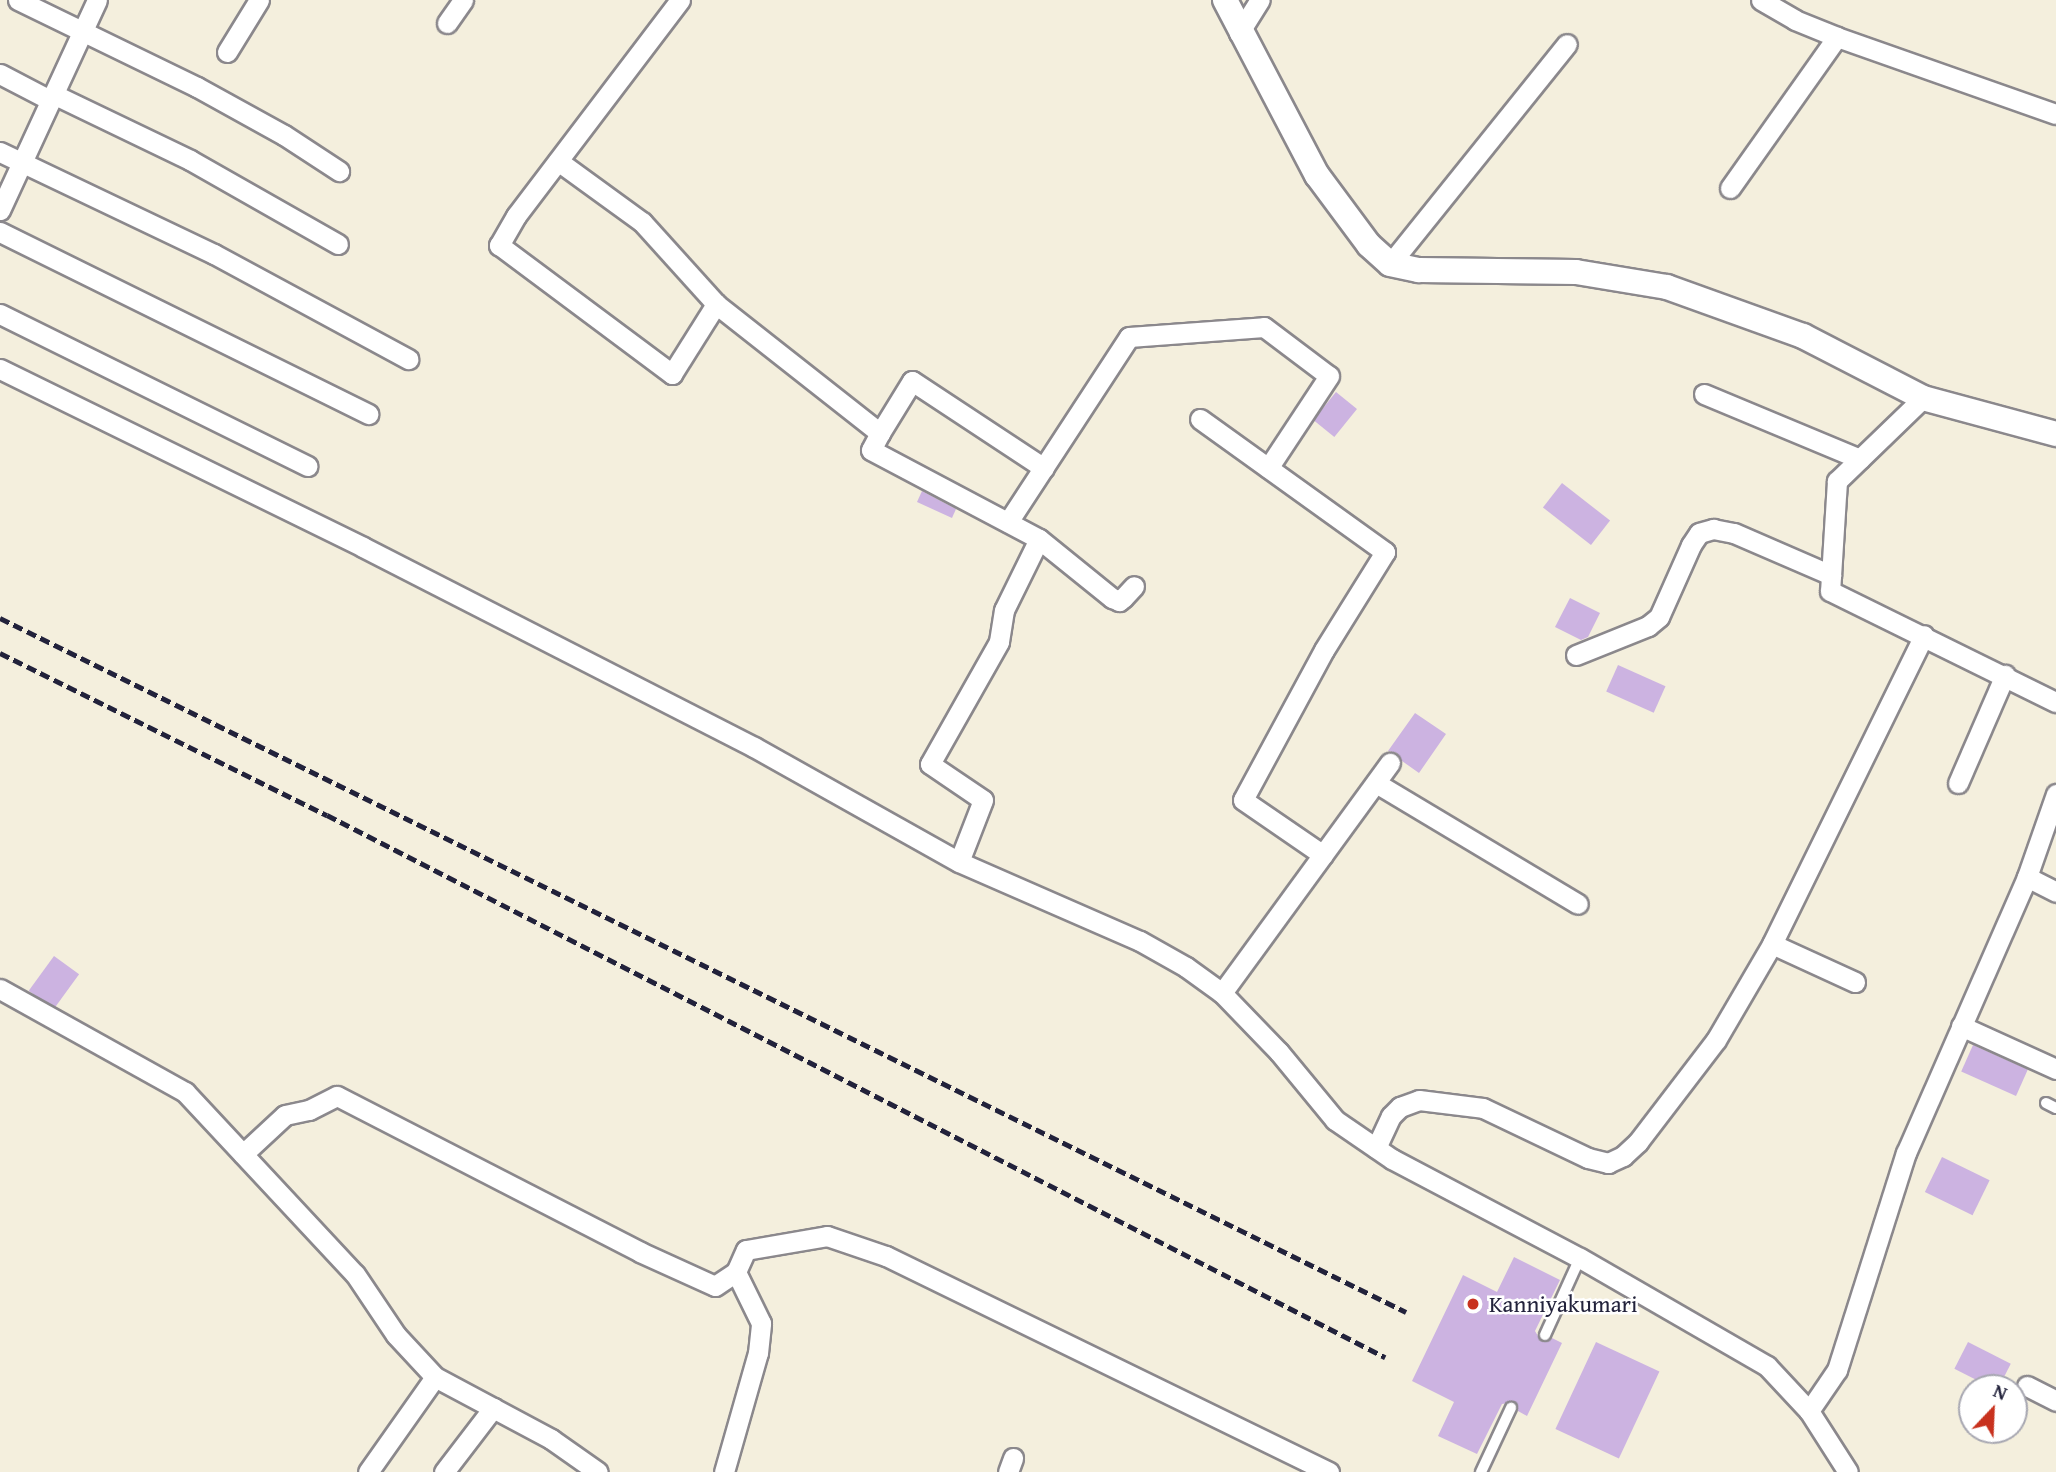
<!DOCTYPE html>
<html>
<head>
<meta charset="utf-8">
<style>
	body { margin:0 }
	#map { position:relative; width:2056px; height:1472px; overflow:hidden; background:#f4efdd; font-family:"Gentium Book Plus",serif }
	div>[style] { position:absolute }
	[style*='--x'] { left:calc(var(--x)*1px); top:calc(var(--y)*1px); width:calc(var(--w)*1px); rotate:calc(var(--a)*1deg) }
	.building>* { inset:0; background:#ccb3e1; transform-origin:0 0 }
	.roads { filter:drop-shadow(2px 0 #8b888c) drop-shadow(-2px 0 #8b888c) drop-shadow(0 2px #8b888c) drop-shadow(0 -2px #8b888c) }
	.service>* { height:10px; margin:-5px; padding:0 5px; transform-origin:5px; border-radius:5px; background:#fff }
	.minor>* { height:19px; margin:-9.5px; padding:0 9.5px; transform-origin:9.5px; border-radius:9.5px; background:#fff }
	.tertiary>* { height:24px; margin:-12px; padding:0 12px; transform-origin:12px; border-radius:12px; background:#fff }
	.rail>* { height:5px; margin-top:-2.5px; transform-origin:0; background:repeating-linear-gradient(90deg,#22223b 0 10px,transparent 0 15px) }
	.dots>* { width:19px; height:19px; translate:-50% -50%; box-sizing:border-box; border:4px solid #fff; border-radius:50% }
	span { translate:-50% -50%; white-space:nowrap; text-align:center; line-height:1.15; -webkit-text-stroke:5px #fff; paint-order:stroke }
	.poi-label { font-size:23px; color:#22223b }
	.left { translate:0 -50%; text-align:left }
	.north { position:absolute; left:1958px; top:1374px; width:70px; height:70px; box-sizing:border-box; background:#fff; border:2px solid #a7a7b1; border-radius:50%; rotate:23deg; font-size:19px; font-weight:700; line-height:28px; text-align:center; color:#22223b }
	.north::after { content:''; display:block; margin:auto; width:24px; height:32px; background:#c8321e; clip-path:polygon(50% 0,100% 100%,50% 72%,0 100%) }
</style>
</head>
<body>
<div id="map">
	<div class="building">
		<div style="left:1336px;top:392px;width:27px;height:36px;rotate:39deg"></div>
		<div style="left:1562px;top:483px;width:61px;height:31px;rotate:38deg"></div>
		<div style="clip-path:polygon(922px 491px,956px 509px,952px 518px,917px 502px)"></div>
		<div style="clip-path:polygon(1570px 598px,1600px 613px,1588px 637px,1581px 640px,1555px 627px)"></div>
		<div style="left:1618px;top:665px;width:52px;height:29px;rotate:24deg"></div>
		<div style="clip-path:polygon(1415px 713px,1446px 734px,1419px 773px,1402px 761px,1397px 753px,1388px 751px)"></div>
		<div style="left:54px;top:956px;width:31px;height:43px;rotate:36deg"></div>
		<div style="left:1973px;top:1045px;width:60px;height:29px;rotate:24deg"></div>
		<div style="left:1942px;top:1157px;width:53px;height:39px;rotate:26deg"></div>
		<div style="clip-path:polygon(1514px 1257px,1560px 1280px,1535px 1331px,1541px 1341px,1552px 1338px,1562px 1343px,1527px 1416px,1518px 1411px,1515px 1402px,1502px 1404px,1477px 1454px,1438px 1436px,1454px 1402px,1412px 1381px,1463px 1275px,1497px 1292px)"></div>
		<div style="left:1596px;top:1342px;width:70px;height:96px;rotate:25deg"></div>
		<div style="left:1968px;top:1342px;width:48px;height:30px;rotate:27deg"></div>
	</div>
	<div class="roads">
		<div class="service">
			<div style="--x:2046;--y:1103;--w:11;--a:27"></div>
			<div style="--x:1545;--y:1335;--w:85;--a:-65.6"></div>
			<div style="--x:1481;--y:1472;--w:71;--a:-64.9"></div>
		</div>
		<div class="minor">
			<div style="--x:18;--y:0;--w:199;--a:25.9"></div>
			<div style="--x:197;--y:87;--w:99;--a:28.9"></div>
			<div style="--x:284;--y:135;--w:66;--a:33.2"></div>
			<div style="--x:680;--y:0;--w:271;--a:127.2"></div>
			<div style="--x:516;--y:216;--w:34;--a:120"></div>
			<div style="--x:499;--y:245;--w:216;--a:36.7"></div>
			<div style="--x:672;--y:374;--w:83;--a:-57.8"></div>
			<div style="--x:716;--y:304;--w:209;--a:38.2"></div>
			<div style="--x:880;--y:433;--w:19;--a:118"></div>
			<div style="--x:871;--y:450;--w:190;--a:27.9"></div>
			<div style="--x:1039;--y:539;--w:79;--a:116.2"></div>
			<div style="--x:1004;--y:610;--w:32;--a:99"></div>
			<div style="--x:999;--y:642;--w:140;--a:119.5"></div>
			<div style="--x:930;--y:764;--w:64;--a:34.2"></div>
			<div style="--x:983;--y:800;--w:66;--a:111.2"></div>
			<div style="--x:1761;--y:0;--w:39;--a:30"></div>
			<div style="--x:1795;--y:20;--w:45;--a:22"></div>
			<div style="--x:1837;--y:37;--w:232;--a:19.4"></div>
			<div style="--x:447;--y:23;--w:28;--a:-55"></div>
			<div style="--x:1239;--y:33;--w:39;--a:-58"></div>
			<div style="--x:227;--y:52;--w:61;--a:-58.4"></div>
			<div style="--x:0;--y:74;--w:56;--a:27.5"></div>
			<div style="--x:53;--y:94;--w:152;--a:25.7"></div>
			<div style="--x:190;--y:160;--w:170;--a:29.6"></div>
			<div style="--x:0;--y:152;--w:237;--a:25.5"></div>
			<div style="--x:214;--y:254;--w:221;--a:28.4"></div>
			<div style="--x:558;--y:161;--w:104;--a:36"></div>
			<div style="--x:642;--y:222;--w:110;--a:47.9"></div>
			<div style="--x:1730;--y:188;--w:185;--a:-54.7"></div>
			<div style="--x:0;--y:210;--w:231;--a:-65.2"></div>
			<div style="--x:0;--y:232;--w:411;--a:26.3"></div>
			<div style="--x:1390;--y:264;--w:282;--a:-51.2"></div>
			<div style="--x:0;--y:314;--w:343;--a:26.3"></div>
			<div style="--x:0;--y:369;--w:404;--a:26.1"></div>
			<div style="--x:363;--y:547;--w:439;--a:27.1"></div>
			<div style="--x:754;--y:747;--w:235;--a:29.3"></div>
			<div style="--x:959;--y:862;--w:197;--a:23.6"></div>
			<div style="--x:1140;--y:941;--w:53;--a:29.5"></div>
			<div style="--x:1186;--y:967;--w:44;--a:35.8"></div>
			<div style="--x:1222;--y:993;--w:82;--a:46"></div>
			<div style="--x:1279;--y:1052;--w:88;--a:50.5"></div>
			<div style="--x:1335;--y:1120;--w:69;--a:34.4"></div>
			<div style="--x:1392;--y:1159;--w:212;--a:27.8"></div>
			<div style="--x:1580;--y:1258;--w:216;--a:30"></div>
			<div style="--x:1767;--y:1366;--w:62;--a:47"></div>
			<div style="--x:1809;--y:1411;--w:72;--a:57.4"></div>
			<div style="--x:1704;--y:394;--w:169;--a:22.6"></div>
			<div style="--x:1923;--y:398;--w:120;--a:136"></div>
			<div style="--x:1837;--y:481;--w:110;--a:93.6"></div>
			<div style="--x:1830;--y:591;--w:252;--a:26.2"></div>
			<div style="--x:1200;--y:419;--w:228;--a:35.7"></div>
			<div style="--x:1385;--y:552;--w:115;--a:121.9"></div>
			<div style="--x:1324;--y:650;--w:170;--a:118.4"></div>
			<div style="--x:1243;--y:800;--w:97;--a:34.5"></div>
			<div style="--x:880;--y:433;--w:61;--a:-58.4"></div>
			<div style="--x:912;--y:381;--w:158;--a:33.4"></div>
			<div style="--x:1008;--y:522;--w:221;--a:-56.8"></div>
			<div style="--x:1129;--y:337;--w:135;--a:-4.2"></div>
			<div style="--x:1264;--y:327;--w:81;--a:37"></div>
			<div style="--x:1329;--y:376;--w:110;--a:123.5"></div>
			<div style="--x:1039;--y:539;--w:94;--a:38.9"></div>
			<div style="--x:1112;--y:598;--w:8;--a:23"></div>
			<div style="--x:1119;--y:601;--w:5;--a:-37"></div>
			<div style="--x:1123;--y:598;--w:16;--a:-47"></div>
			<div style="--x:1576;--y:655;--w:78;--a:-21.9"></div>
			<div style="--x:1648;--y:626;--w:14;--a:-39"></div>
			<div style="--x:1659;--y:617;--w:79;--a:-66"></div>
			<div style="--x:1691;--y:545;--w:14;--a:-56"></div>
			<div style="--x:1699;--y:533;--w:15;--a:-16"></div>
			<div style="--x:1713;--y:529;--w:21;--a:11"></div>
			<div style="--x:1734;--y:533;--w:106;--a:23.4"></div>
			<div style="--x:1376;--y:783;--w:235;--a:30.9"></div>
			<div style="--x:1958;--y:783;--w:118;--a:-66.5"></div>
			<div style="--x:2027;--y:877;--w:33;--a:27"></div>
			<div style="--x:1855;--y:982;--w:91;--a:-155.4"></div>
			<div style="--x:1772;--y:944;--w:344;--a:-63.8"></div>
			<div style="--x:0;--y:989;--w:212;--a:29.1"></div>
			<div style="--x:185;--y:1092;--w:249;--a:47"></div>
			<div style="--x:355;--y:1274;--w:73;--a:56.1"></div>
			<div style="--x:396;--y:1335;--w:57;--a:47.1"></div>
			<div style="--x:435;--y:1377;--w:132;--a:28.1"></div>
			<div style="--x:551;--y:1439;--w:57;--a:35.1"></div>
			<div style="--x:1222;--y:993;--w:285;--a:-53.9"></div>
			<div style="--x:1961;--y:1026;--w:104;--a:24.4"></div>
			<div style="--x:1376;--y:1148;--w:35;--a:-65"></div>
			<div style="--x:1391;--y:1116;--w:13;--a:-45"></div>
			<div style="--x:1400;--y:1107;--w:20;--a:-20"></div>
			<div style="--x:1419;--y:1100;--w:64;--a:7.1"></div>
			<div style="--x:1483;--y:1108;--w:116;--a:25.5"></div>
			<div style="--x:1588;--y:1158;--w:21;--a:14"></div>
			<div style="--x:1608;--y:1163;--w:17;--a:-25"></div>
			<div style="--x:1623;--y:1156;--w:21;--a:-43"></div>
			<div style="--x:1638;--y:1142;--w:128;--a:-52.6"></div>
			<div style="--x:1716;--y:1040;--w:111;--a:-59.7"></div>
			<div style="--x:243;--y:1154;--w:57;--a:-42.9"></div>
			<div style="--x:285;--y:1115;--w:25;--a:-12"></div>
			<div style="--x:309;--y:1110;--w:31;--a:-27"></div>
			<div style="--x:337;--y:1096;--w:341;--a:27.2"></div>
			<div style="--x:640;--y:1252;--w:82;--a:24.4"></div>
			<div style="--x:715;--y:1286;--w:25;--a:-34"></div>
			<div style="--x:736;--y:1272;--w:24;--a:-66"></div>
			<div style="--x:746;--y:1250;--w:82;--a:-9.8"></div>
			<div style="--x:827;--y:1236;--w:62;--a:18.7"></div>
			<div style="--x:886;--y:1256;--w:493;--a:26"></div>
			<div style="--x:2027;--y:1386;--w:33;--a:27"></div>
			<div style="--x:1809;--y:1411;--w:50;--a:-55.7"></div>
			<div style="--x:1837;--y:1370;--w:228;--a:-72.4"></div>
			<div style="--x:1906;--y:1153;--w:301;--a:-66.3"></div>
			<div style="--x:2027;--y:877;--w:88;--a:-70.7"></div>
			<div style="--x:368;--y:1472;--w:116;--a:-54.8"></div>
			<div style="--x:444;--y:1472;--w:81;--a:-52.6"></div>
			<div style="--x:724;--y:1472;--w:124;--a:-74.1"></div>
			<div style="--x:758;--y:1353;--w:30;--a:-84"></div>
			<div style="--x:761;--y:1323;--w:57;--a:-116.1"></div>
			<div style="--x:1008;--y:1472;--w:15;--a:-70"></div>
		</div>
		<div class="tertiary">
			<div style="--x:1225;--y:0;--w:198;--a:62.3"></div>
			<div style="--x:1317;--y:175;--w:87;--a:53.4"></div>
			<div style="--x:1369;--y:245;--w:28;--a:42"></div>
			<div style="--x:1390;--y:264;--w:30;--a:12"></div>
			<div style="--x:1419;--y:270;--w:157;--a:0.7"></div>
			<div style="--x:1576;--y:272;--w:92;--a:9.4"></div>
			<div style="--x:1667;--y:287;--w:145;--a:19.8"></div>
			<div style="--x:1803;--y:336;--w:135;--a:27.3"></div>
			<div style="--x:1923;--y:398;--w:138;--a:15.1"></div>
		</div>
	</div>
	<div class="rail">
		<div style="--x:0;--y:618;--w:1568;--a:26.27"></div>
		<div style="--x:0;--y:653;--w:365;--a:26.4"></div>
		<div style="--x:327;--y:815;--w:1189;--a:27.13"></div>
	</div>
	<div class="dots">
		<div style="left:1473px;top:1304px;background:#c8321e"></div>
	</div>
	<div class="poi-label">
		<span class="left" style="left:1489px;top:1304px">Kanniyakumari</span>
	</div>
	<div class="north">N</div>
</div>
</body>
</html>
